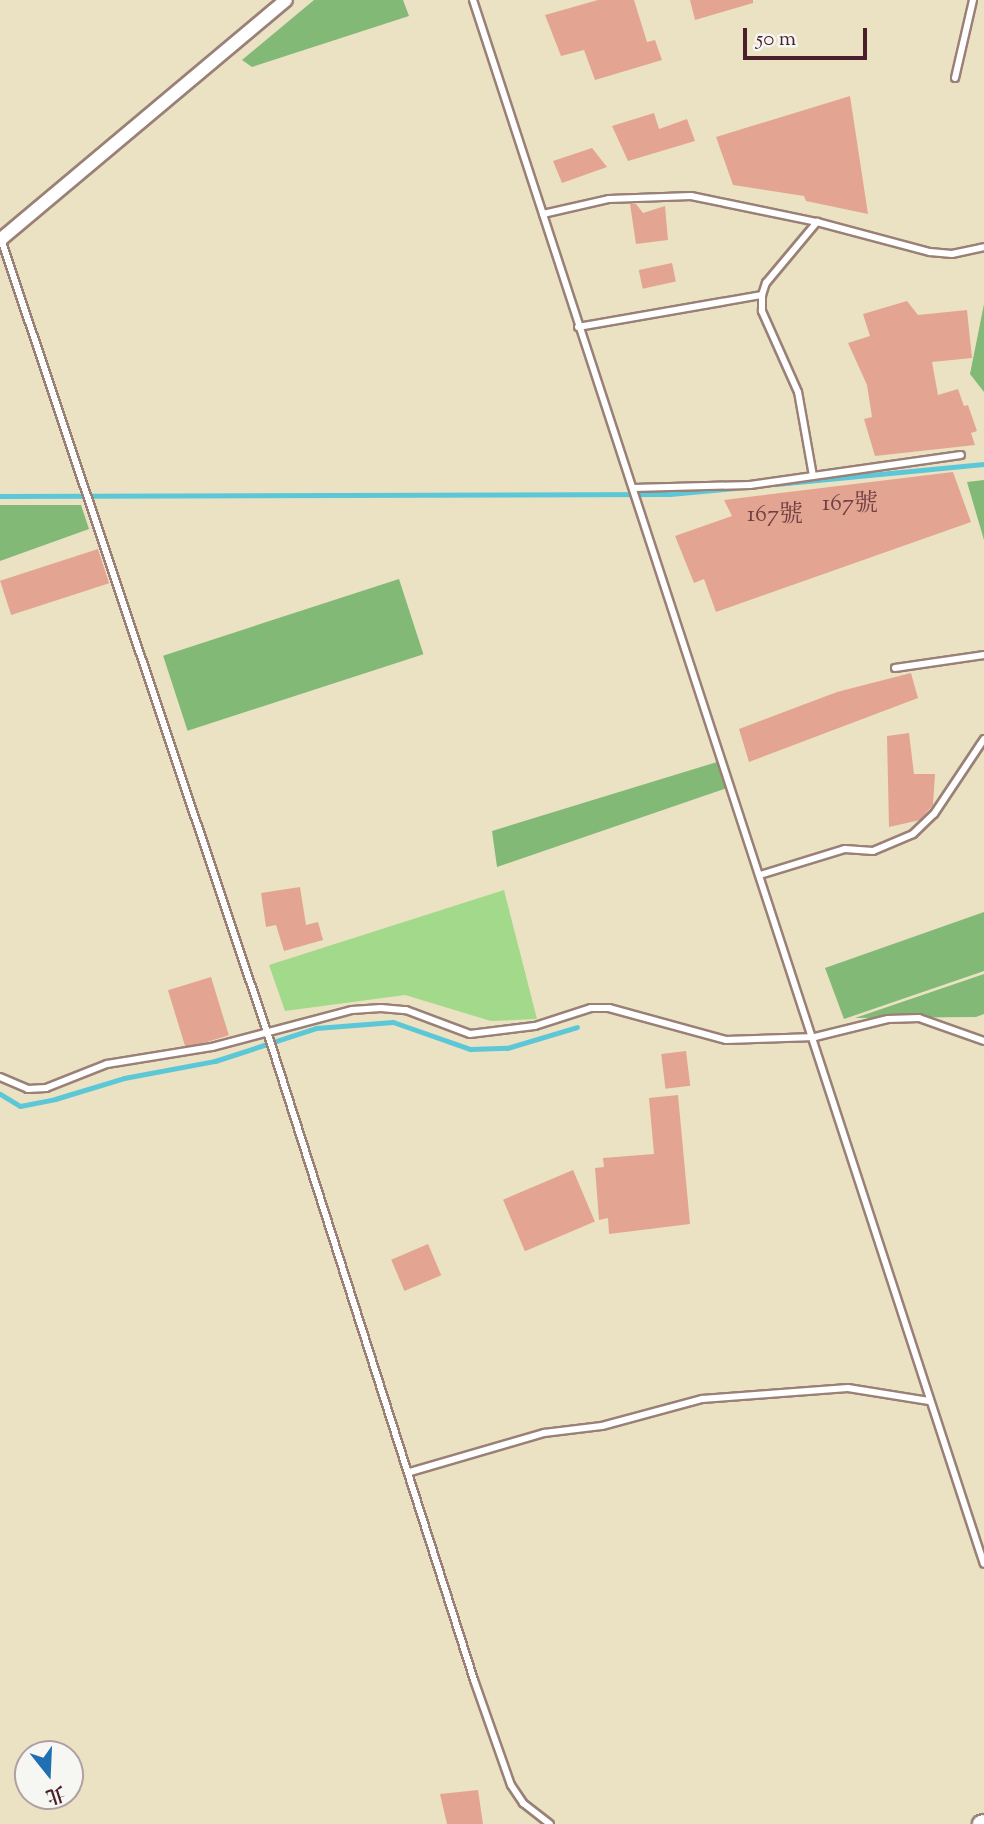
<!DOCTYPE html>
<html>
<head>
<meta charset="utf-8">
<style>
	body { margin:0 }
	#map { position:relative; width:984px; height:1824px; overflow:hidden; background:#ebe2c3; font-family:"Sorts Mill Goudy","Noto Serif TC",serif }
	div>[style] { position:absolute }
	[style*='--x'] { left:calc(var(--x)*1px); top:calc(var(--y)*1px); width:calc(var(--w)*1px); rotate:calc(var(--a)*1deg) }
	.green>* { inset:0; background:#a3d98a }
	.forest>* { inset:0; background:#82b976; transform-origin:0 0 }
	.stream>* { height:5px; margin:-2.5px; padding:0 2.5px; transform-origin:2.5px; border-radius:2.5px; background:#5cc7d7 }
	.building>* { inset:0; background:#e3a592; transform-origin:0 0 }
	.roads { filter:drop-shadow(2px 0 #9a8077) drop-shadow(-2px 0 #9a8077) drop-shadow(0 2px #9a8077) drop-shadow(0 -2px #9a8077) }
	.service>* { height:6px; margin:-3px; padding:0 3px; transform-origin:3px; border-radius:3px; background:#fff }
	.minor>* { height:12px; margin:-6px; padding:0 6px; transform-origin:6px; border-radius:6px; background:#fff }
	.tertiary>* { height:16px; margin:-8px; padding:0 8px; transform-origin:8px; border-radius:8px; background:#fff }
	span { translate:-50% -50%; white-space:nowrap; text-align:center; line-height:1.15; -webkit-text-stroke:5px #f6f6f2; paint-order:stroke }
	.number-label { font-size:24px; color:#704045 }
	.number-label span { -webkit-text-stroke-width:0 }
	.north { position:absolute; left:14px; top:1740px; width:70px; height:70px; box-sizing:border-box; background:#f6f6f2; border:2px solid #b1a0a2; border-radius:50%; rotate:162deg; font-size:19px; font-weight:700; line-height:28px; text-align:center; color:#4a1f2b }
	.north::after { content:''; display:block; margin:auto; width:24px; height:32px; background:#1f6fb2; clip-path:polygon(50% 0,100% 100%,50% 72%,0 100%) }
	.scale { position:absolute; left:743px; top:28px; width:124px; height:32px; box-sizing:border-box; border:4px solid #4a1f2b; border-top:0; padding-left:9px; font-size:21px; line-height:24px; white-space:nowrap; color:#4a1f2b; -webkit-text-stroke:5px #f6f6f2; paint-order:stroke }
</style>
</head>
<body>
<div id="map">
	<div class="green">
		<div style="clip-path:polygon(504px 890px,537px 1019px,491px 1021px,405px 995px,285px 1011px,269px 965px)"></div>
	</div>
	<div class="forest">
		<div style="clip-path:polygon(314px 0,403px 0,409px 16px,252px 67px,242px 60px)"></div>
		<div style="clip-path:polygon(984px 304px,984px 392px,970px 374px)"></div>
		<div style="clip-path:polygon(984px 480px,984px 540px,967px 482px)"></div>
		<div style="clip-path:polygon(0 505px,81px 505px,89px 529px,0 561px)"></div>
		<div style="left:399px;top:579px;width:79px;height:248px;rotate:72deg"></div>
		<div style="clip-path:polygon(717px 762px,727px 788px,497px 867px,492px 831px)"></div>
		<div style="clip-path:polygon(984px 912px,984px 971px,844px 1019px,825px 968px)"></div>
		<div style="clip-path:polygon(984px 974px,984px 1014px,976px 1017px,855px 1018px)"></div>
	</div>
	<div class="stream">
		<div style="--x:776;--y:484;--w:209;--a:-5.5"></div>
		<div style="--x:0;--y:496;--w:670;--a:-0.17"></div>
		<div style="--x:670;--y:494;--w:65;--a:-5.3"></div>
		<div style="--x:0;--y:1094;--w:23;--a:31"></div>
		<div style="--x:20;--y:1106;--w:36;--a:-11"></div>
		<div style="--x:55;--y:1099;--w:72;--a:-16.9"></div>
		<div style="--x:124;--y:1078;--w:93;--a:-10.6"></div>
		<div style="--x:215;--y:1061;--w:106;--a:-18.1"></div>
		<div style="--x:316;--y:1028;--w:77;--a:-4.5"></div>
		<div style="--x:393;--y:1022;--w:82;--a:19.3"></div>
		<div style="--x:470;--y:1049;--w:37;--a:-2"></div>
		<div style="--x:507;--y:1048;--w:73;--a:-16.7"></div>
	</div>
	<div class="building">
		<div style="clip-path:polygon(598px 0,634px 0,647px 42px,655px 40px,662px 60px,595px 80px,584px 50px,561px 56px,545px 15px)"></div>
		<div style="clip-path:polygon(690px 0,753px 0,753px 3px,695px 20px)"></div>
		<div style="clip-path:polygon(850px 96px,868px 214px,806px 201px,804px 196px,733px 185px,716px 137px)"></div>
		<div style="clip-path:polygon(654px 113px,659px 129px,687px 119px,695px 141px,628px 161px,612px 126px)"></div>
		<div style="clip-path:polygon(592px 148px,607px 167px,562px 183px,553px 161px)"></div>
		<div style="clip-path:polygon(630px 204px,636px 204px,643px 213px,665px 206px,668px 240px,636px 244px)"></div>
		<div style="left:672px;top:263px;width:19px;height:34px;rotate:78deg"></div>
		<div style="clip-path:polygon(907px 301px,918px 315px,967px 310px,972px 358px,932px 362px,938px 395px,958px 389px,964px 406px,968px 405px,977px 431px,971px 433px,975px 445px,875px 456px,864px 419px,872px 417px,867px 385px,848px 343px,870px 336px,863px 314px)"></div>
		<div style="clip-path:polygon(953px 472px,971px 522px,716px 612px,704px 579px,694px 583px,675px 536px,732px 516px,724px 500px)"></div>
		<div style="left:98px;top:549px;width:36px;height:103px;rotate:72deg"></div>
		<div style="clip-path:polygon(911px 673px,918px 698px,749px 762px,739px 729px,837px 692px)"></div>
		<div style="clip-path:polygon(909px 733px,914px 774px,935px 774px,933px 805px,920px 820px,889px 827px,887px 736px)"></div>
		<div style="clip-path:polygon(300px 887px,306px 925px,318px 922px,323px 940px,284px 951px,276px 925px,266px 927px,261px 893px)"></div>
		<div style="left:211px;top:977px;width:61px;height:45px;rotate:73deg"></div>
		<div style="left:686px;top:1051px;width:35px;height:25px;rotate:83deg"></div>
		<div style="clip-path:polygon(678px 1095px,690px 1224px,609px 1234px,608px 1218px,599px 1220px,595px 1168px,604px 1167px,603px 1158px,654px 1154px,649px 1098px)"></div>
		<div style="left:573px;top:1170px;width:56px;height:76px;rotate:67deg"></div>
		<div style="left:428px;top:1244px;width:34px;height:40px;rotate:67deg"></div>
		<div style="clip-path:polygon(478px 1790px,483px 1824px,447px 1824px,440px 1794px)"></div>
	</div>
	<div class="roads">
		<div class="service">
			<div style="--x:473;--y:0;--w:1645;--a:71.91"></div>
			<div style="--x:955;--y:78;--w:80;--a:-77"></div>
			<div style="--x:543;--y:214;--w:68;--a:-12.8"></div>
			<div style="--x:609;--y:199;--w:82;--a:-2.1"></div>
			<div style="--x:691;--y:196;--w:129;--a:11.7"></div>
			<div style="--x:817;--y:222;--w:117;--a:14.9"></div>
			<div style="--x:930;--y:252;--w:22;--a:5"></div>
			<div style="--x:952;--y:254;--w:33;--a:-12"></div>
			<div style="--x:1;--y:239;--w:852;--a:71.46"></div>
			<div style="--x:272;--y:1047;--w:664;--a:72.3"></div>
			<div style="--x:474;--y:1680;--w:111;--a:70.6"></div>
			<div style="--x:511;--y:1785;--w:22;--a:56"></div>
			<div style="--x:523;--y:1803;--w:34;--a:38"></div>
			<div style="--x:578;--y:327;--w:187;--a:-9.9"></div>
			<div style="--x:813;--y:476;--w:85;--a:-100.1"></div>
			<div style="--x:798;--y:392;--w:89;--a:-114"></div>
			<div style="--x:762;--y:311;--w:16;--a:-90"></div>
			<div style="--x:762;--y:295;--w:13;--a:-72"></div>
			<div style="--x:766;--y:283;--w:80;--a:-50.1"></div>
			<div style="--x:633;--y:488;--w:117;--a:-1.5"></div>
			<div style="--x:750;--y:485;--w:213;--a:-8.1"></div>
			<div style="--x:895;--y:668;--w:90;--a:-8.3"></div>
			<div style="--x:760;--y:875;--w:89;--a:-17"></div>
			<div style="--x:845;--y:849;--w:28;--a:4"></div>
			<div style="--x:873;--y:851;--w:43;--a:-23"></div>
			<div style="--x:913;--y:834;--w:29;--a:-44"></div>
			<div style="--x:934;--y:814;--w:90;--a:-56.3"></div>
			<div style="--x:0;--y:1077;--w:30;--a:23"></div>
			<div style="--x:28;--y:1089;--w:18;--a:-3"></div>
			<div style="--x:46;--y:1088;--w:66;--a:-21.5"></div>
			<div style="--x:107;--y:1064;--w:106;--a:-9.2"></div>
			<div style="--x:212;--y:1047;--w:145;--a:-14.8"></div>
			<div style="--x:352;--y:1010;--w:29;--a:-4"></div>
			<div style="--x:381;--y:1008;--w:25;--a:5"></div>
			<div style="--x:406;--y:1010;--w:68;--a:20.6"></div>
			<div style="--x:470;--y:1034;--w:65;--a:-7"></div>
			<div style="--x:535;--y:1026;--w:59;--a:-17.8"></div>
			<div style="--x:591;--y:1008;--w:18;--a:0"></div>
			<div style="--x:609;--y:1008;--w:121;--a:15.3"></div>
			<div style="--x:726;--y:1040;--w:89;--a:-1.9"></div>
			<div style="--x:815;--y:1037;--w:75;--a:-13.9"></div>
			<div style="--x:888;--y:1019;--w:31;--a:-2"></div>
			<div style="--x:919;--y:1018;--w:69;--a:19.5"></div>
			<div style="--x:410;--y:1472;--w:140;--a:-16.2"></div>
			<div style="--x:544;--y:1433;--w:58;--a:-6.9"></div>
			<div style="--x:602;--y:1426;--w:104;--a:-15.1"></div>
			<div style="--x:702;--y:1399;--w:146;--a:-4.3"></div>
			<div style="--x:848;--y:1388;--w:82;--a:9.1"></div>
		</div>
		<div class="minor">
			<div style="--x:0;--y:240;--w:373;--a:-40"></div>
		</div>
		<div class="tertiary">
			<div style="--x:981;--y:1824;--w:3;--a:-18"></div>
		</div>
	</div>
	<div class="number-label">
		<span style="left:850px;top:505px">167號</span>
		<span style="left:775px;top:516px">167號</span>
	</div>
	<div class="north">北</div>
	<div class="scale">50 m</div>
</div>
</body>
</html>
